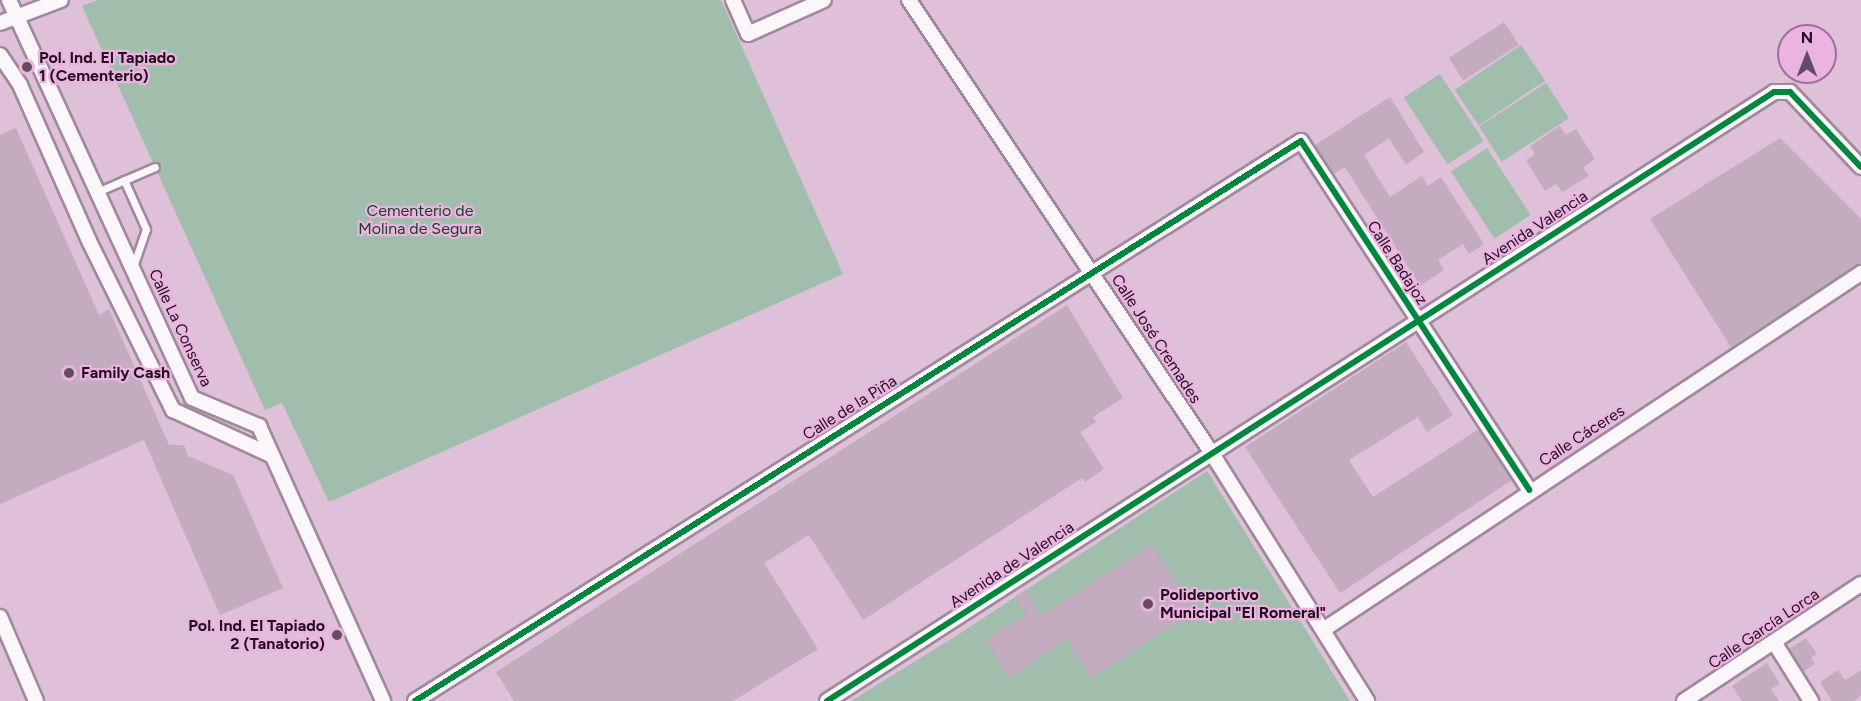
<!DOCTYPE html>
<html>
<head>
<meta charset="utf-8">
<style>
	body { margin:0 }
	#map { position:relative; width:1861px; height:701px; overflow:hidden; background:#dec0d8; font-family:Figtree,sans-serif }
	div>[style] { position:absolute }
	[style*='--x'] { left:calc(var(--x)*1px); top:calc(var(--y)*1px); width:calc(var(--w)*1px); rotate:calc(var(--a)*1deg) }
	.green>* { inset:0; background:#a1bdab; transform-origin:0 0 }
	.building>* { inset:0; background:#c3acbf; transform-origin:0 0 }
	.roads { filter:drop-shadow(2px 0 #a0899c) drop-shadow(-2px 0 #a0899c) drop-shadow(0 2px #a0899c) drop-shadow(0 -2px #a0899c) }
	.lane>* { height:7px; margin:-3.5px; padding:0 3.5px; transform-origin:3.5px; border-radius:3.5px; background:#faf6f9 }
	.street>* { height:14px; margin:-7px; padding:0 7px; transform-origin:7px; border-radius:7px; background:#faf6f9 }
	.cycleway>* { height:6px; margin:-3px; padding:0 3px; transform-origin:3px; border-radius:3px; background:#00873e }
	.dots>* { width:16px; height:16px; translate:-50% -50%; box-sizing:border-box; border:3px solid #ebb3e0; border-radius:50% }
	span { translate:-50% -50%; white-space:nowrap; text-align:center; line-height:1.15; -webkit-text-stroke:4.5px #ebb3e0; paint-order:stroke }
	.poi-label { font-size:16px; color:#230f1f; font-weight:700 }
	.left { translate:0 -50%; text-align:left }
	.right { translate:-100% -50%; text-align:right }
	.park-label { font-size:16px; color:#194127 }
	.street-label { font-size:16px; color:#230f1f }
	.north { position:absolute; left:1777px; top:24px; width:60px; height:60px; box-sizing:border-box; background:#ebb3e0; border:2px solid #9b7193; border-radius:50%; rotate:0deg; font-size:16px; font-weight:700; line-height:24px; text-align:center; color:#230f1f }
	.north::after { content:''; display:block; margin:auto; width:21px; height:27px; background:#644d60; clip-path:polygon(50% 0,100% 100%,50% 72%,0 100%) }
</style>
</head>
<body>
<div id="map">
	<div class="green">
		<div style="clip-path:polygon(98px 0,721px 0,843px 274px,329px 502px,282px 403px,265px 410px,82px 6px)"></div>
		<div style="left:1521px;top:45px;width:43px;height:80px;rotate:56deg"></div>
		<div style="left:1440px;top:74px;width:80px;height:43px;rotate:57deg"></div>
		<div style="left:1546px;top:83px;width:42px;height:80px;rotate:57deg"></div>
		<div style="left:1487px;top:148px;width:80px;height:43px;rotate:57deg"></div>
		<div style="clip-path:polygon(1207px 471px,1350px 701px,851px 701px,956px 636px)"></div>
	</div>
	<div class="building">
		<div style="left:1504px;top:22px;width:27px;height:66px;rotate:57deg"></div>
		<div style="clip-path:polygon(1390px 97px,1424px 152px,1406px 165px,1389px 138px,1364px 155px,1390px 197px,1422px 176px,1428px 186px,1441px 177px,1484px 244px,1469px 254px,1463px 244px,1438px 260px,1444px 270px,1420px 286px,1345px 167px,1334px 174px,1315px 145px)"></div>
		<div style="clip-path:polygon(1560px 126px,1566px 135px,1576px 129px,1595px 159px,1583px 167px,1589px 176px,1562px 192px,1556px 184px,1545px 191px,1526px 160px,1535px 154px,1530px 146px)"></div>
		<div style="clip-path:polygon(16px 128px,99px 315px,109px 309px,169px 445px,184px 445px,188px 456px,233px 475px,283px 588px,220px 615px,144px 440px,0 504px,0 135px)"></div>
		<div style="clip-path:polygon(1780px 138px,1861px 219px,1861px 263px,1731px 347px,1650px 219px)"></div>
		<div style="clip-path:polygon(1067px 305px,1123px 398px,1093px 417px,1096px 422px,1080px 432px,1104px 469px,1085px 482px,1082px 478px,863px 620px,809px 535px,764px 563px,818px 649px,733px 701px,514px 701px,496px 672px)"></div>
		<div style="clip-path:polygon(1406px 342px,1453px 415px,1427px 432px,1418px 417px,1349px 460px,1373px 497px,1479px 429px,1512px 480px,1340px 593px,1245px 447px)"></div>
		<div style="clip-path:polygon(1152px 544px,1195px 611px,1091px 678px,1067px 639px,1009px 678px,985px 640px,1026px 614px,1015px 596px,1025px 590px,1041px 616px)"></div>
		<div style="clip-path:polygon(1806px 638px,1817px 654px,1811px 658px,1815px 664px,1803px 672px,1789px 649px)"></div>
		<div style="clip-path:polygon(1767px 663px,1780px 684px,1771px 689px,1779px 701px,1742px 701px,1732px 686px)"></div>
		<div style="clip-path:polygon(1838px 670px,1845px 680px,1861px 670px,1861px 695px,1854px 701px,1832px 701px,1820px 682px)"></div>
	</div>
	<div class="roads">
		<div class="lane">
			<div style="--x:124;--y:180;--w:54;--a:65.8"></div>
			<div style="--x:146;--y:229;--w:40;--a:108.9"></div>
			<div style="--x:97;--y:192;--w:63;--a:-23.3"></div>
		</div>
		<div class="street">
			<div style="--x:9;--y:0;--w:438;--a:65.3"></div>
			<div style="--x:192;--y:398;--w:73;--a:22.7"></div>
			<div style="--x:259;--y:426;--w:302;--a:65.7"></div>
			<div style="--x:733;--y:0;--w:37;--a:66"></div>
			<div style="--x:748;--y:34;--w:83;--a:-24.1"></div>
			<div style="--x:909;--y:0;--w:544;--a:56.25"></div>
			<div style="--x:1211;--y:452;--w:294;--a:57.9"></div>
			<div style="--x:0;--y:23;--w:65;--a:-20.7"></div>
			<div style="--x:0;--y:55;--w:36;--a:56"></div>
			<div style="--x:20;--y:85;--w:171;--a:66.1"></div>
			<div style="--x:89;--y:241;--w:189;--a:63.6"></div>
			<div style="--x:173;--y:410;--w:108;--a:24.7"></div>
			<div style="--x:0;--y:617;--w:91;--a:66.8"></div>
			<div style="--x:1323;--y:630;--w:646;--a:-33.57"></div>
			<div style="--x:1774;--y:642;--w:70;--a:57.9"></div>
			<div style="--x:415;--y:701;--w:1048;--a:-32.3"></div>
			<div style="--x:1301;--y:141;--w:417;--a:56.8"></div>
			<div style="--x:827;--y:701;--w:1126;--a:-32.74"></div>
			<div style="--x:1774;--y:92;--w:16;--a:0"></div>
			<div style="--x:1790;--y:92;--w:103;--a:46.6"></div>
			<div style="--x:1684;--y:701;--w:212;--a:-33.5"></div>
		</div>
	</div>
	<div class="cycleway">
		<div style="--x:415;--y:701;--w:1048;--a:-32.3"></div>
		<div style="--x:1301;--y:141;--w:417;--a:56.8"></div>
		<div style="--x:827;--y:701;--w:1126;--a:-32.74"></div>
		<div style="--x:1774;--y:92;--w:16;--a:0"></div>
		<div style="--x:1790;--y:92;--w:103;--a:46.6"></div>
	</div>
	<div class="dots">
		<div style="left:27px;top:67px;background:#644d60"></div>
		<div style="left:69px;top:373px;background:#644d60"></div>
		<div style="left:1148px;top:604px;background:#644d60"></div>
		<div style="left:337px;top:635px;background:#644d60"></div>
	</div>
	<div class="poi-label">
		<span class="left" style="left:39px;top:67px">Pol. Ind. El Tapiado<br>1 (Cementerio)</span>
		<span class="left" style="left:81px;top:373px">Family Cash</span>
		<span class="left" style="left:1160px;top:604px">Polideportivo<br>Municipal "El Romeral"</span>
		<span class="right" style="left:325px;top:635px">Pol. Ind. El Tapiado<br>2 (Tanatorio)</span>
	</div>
	<div class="park-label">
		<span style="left:420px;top:220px">Cementerio de<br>Molina de Segura</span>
	</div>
	<div class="street-label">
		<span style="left:1535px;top:228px;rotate:-33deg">Avenida Valencia</span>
		<span style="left:1397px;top:263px;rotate:57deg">Calle Badajoz</span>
		<span style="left:180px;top:328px;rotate:65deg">Calle La Conserva</span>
		<span style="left:1156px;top:339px;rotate:57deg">Calle José Cremades</span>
		<span style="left:850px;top:408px;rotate:-32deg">Calle de la Piña</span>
		<span style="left:1582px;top:436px;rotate:-33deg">Calle Cáceres</span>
		<span style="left:1012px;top:565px;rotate:-33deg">Avenida de Valencia</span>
		<span style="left:1764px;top:629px;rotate:-34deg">Calle García Lorca</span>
	</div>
	<div class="north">N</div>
</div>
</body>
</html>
